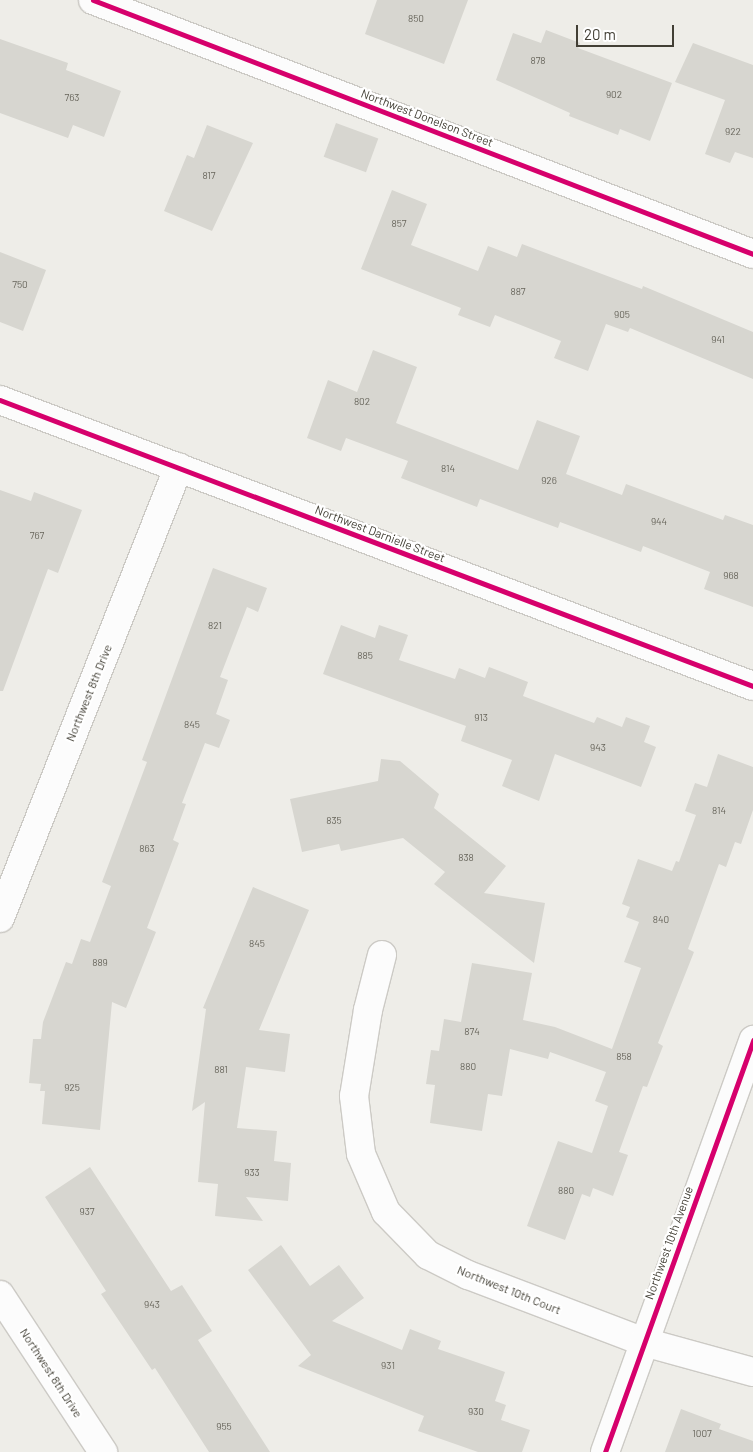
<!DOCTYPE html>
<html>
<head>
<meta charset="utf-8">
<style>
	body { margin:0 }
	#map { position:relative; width:753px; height:1452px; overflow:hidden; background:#eeede8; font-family:Barlow,sans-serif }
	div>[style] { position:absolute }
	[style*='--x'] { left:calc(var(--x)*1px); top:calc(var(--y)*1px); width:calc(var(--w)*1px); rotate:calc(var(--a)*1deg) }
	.building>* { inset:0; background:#d7d6d0; transform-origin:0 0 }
	.roads { filter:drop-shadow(1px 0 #cccac5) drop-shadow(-1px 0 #cccac5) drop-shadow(0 1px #cccac5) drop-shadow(0 -1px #cccac5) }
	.street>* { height:28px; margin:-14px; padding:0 14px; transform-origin:14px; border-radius:14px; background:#fcfcfc }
	.cycleway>* { height:5px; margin:-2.5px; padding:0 2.5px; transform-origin:2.5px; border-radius:2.5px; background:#d6006c }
	span { translate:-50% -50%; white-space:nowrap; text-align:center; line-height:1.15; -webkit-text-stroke:4.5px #fff; paint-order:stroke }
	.number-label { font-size:10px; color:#68665c }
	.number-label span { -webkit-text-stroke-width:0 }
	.street-label { font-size:12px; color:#423f35 }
	.scale { position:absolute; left:576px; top:25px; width:98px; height:22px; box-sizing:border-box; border:2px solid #423f35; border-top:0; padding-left:6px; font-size:15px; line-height:18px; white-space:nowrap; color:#423f35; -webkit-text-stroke:4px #fff; paint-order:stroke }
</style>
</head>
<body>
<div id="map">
	<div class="building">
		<div style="clip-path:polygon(377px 0,468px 0,444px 64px,365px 34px)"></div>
		<div style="clip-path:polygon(546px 30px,580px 43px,578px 48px,672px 83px,650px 141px,620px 129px,618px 135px,569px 116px,570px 113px,496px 80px,513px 33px,541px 43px)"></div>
		<div style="clip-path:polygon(0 39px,68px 63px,66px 70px,121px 91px,104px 137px,73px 125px,68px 138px,0 113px)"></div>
		<div style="clip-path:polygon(693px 43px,753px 65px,753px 158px,735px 152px,730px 163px,705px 154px,725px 100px,675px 82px)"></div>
		<div style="left:336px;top:123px;width:45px;height:36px;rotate:20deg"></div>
		<div style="clip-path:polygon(207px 125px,253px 143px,212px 231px,164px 211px,187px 155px,194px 158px)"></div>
		<div style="clip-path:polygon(392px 190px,427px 204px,411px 245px,478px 271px,488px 246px,517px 257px,522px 244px,642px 289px,643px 286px,753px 332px,753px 379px,630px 328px,628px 332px,606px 324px,588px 371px,554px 358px,561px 341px,495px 315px,490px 327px,458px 315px,461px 308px,361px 269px)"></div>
		<div style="clip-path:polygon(0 252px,46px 270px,23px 331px,0 322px)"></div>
		<div style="clip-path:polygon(373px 350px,417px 367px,396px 423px,518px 470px,537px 420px,580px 436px,566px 474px,622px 495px,626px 484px,723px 520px,725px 515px,753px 525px,753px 607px,704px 589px,710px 572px,643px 546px,641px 552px,560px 522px,558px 528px,480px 499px,477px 507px,401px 478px,408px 461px,346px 438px,341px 451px,307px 438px,328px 380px,357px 392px)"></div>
		<div style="clip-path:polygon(0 490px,31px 501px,34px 492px,82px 510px,58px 573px,48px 569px,3px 691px,0 691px)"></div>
		<div style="clip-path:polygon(213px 568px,267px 588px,258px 612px,247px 607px,220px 677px,228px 680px,216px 714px,230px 720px,219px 748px,205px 743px,182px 803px,186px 804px,173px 840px,179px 843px,147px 928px,156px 932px,126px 1008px,112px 1002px,100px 1130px,42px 1124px,45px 1091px,40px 1091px,41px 1084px,29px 1083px,33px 1039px,41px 1039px,43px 1022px,66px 962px,72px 964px,81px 939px,90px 942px,111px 886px,102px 882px,147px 762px,142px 760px)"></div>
		<div style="clip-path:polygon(341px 625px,375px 638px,379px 625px,408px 635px,399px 660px,455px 679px,459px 668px,485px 678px,489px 667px,528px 682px,523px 696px,594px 723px,597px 717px,622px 727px,626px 717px,650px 726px,644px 742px,656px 747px,641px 787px,555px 754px,539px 801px,502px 786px,512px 760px,461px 741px,466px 726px,323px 674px)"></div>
		<div style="clip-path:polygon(718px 754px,753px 767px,753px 810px,741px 844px,735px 842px,726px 867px,719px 864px,688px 949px,694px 952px,658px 1043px,663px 1046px,647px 1087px,643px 1086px,619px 1152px,628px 1155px,613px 1196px,593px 1188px,590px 1197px,582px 1194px,565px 1240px,527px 1226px,558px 1141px,592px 1153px,608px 1106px,595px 1101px,606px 1072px,550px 1052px,548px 1059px,510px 1049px,502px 1096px,488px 1094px,482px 1131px,430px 1123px,435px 1085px,426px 1084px,431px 1050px,439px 1051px,444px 1019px,461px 1022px,472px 963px,532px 973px,523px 1020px,555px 1027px,612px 1049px,641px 968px,624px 962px,639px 922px,626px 917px,630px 907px,622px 904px,638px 859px,672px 871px,676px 861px,679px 862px,696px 815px,685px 811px,695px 783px,707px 787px)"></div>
		<div style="clip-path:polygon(381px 759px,400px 761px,439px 794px,434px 808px,506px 866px,484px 893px,545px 903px,534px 963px,434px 884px,445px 872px,403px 838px,341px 851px,339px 844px,302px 852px,290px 799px,378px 781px)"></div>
		<div style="clip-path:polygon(253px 887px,309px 910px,259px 1030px,290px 1034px,285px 1072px,246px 1067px,237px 1128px,277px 1131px,274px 1161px,291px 1163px,288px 1201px,246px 1197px,263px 1221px,215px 1216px,218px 1184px,198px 1182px,205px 1102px,192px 1111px,206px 1009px,203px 1008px)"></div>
		<div style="clip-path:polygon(90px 1167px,171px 1291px,182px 1285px,212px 1331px,198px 1340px,270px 1452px,209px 1452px,155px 1368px,152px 1370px,101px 1294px,106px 1291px,45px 1197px)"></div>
		<div style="clip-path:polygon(281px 1245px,310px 1286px,339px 1265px,364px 1298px,332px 1321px,402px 1350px,410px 1329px,441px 1341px,438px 1349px,505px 1372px,495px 1401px,506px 1405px,501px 1420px,530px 1430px,522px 1452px,478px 1452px,418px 1431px,424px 1416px,298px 1366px,311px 1355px,248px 1270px)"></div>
		<div style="clip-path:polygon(681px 1409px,721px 1424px,719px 1429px,753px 1441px,753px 1452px,665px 1452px)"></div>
	</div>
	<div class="roads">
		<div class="street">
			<div style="--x:93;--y:0;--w:707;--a:21.05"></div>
			<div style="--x:0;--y:400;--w:805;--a:20.8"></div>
			<div style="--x:0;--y:918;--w:485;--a:-68.4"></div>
			<div style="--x:382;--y:955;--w:57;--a:104.3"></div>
			<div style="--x:368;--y:1010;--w:87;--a:99.2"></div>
			<div style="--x:354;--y:1096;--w:58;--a:83.1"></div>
			<div style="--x:361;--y:1154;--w:63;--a:66.7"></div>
			<div style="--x:386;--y:1212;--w:60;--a:45.7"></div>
			<div style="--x:428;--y:1255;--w:45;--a:26.6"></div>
			<div style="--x:468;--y:1275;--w:188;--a:20.8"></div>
			<div style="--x:644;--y:1342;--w:113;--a:15.4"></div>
			<div style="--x:0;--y:1295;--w:188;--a:56.7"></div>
			<div style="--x:605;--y:1452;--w:438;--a:-70.2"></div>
		</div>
	</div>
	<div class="cycleway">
		<div style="--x:93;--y:0;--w:707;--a:21.05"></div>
		<div style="--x:0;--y:400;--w:805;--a:20.8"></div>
		<div style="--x:605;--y:1452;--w:438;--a:-70.2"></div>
	</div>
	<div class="number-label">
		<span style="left:416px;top:19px">850</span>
		<span style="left:538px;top:61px">878</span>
		<span style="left:614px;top:95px">902</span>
		<span style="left:72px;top:98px">763</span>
		<span style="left:733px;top:132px">922</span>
		<span style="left:209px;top:176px">817</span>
		<span style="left:399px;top:224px">857</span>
		<span style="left:20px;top:285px">750</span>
		<span style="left:518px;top:292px">887</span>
		<span style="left:622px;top:315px">905</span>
		<span style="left:718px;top:340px">941</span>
		<span style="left:362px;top:402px">802</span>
		<span style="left:448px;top:469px">814</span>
		<span style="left:549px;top:481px">926</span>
		<span style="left:659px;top:522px">944</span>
		<span style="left:37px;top:536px">767</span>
		<span style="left:731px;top:576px">968</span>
		<span style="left:215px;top:626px">821</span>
		<span style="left:365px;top:656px">885</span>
		<span style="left:481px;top:718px">913</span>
		<span style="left:192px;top:725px">845</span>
		<span style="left:598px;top:748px">943</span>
		<span style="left:719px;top:811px">814</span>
		<span style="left:334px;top:821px">835</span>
		<span style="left:147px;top:849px">863</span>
		<span style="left:466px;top:858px">838</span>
		<span style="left:661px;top:920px">840</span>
		<span style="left:257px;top:944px">845</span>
		<span style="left:100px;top:963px">889</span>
		<span style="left:472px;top:1032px">874</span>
		<span style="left:624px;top:1057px">858</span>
		<span style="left:468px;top:1067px">880</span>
		<span style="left:221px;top:1070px">881</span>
		<span style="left:72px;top:1088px">925</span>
		<span style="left:252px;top:1173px">933</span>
		<span style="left:566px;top:1191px">880</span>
		<span style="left:87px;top:1212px">937</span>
		<span style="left:152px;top:1305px">943</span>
		<span style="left:388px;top:1366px">931</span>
		<span style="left:476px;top:1412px">930</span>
		<span style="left:224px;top:1427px">955</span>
		<span style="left:702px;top:1434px">1007</span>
	</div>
	<div class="street-label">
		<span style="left:427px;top:118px;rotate:21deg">Northwest Donelson Street</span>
		<span style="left:380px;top:534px;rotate:21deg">Northwest Darnielle Street</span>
		<span style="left:89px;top:693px;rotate:-68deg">Northwest 8th Drive</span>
		<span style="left:669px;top:1243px;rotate:-70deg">Northwest 10th Avenue</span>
		<span style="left:509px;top:1290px;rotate:22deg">Northwest 10th Court</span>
		<span style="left:51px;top:1373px;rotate:57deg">Northwest 8th Drive</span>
	</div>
	<div class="scale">20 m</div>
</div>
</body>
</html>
